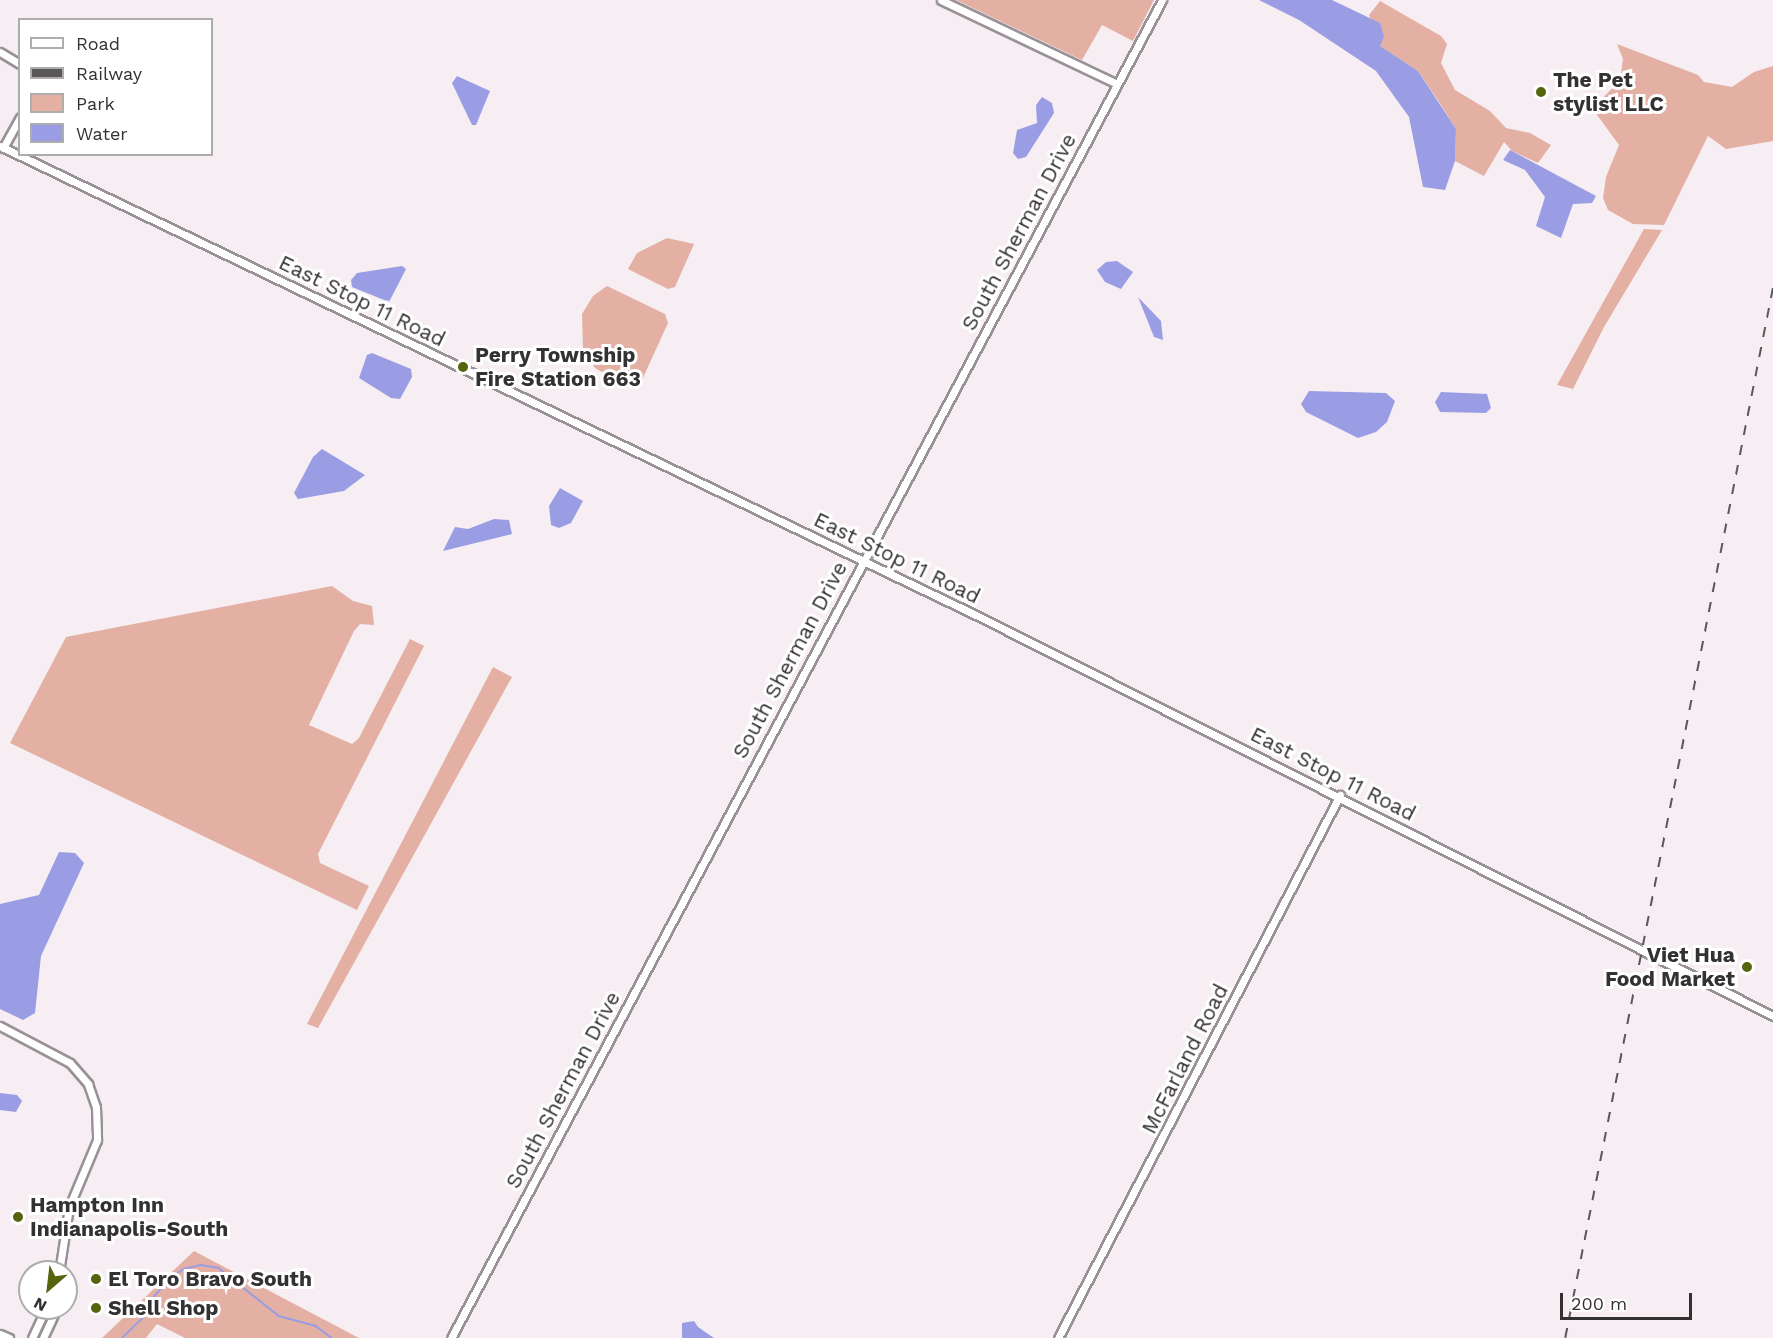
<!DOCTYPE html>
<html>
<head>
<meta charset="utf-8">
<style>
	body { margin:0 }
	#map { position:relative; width:1773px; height:1338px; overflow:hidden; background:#f6eef3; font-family:"Work Sans",sans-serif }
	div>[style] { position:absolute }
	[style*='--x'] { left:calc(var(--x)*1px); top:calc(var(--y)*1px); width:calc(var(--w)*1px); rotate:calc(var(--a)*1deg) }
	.green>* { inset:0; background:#e3b0a3 }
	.water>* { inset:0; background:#9a9de4 }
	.stream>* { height:1.5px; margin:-0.75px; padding:0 0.75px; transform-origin:0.75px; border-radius:0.75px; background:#9a9de4 }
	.roads { filter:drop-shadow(2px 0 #989196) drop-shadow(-2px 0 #989196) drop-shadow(0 2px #989196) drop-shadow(0 -2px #989196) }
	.secondary>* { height:7px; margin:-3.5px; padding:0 3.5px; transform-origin:3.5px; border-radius:3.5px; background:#fff }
	.rail>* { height:1.5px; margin-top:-0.75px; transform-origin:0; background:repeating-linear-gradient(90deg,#5a5659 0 10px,transparent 0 20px) }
	.dots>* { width:16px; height:16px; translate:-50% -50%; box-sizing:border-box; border:3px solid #fff; border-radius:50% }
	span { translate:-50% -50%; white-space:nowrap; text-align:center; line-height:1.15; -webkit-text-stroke:6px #fff; paint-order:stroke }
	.poi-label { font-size:21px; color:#343133; font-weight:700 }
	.left { translate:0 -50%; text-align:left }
	.right { translate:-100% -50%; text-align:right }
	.street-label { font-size:21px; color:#343133 }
	.legend { position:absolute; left:18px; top:18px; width:195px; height:138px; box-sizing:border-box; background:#fff; border:2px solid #aeadad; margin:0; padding:8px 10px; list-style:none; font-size:18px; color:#343133 }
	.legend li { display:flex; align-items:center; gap:12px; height:30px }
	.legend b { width:30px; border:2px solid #aeadad }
	.north { position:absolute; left:18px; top:1260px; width:60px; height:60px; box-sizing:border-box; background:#fff; border:2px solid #aeadad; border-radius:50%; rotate:208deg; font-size:16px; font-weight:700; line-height:24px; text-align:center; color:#343133 }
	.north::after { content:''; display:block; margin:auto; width:21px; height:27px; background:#54650e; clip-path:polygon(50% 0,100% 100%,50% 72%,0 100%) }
	.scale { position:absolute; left:1560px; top:1293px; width:132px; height:27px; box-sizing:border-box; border:3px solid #343133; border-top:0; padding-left:8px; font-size:18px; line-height:21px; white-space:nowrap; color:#343133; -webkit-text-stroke:4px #fff; paint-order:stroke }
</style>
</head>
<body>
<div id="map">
	<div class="green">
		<div style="clip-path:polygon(956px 0,1154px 0,1133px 41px,1102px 25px,1082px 60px)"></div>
		<div style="clip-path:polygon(1380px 1px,1441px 36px,1447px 44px,1441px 63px,1455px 90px,1490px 111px,1506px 128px,1530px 133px,1551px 145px,1538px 163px,1512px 151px,1504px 142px,1484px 176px,1455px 161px,1456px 129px,1437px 99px,1418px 71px,1380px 46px,1369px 15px)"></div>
		<div style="clip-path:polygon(1617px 44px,1698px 75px,1704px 82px,1732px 87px,1754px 72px,1773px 66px,1773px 141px,1726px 149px,1708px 136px,1664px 225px,1633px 224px,1608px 210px,1603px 198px,1606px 177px,1619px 145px,1592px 108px,1620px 81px,1623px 59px)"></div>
		<div style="clip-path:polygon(1644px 229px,1662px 230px,1604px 327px,1573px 389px,1557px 385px)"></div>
		<div style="clip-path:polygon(667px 238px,694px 244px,675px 287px,668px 289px,628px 269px,637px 253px)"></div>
		<div style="clip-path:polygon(607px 286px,665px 314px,668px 323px,642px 380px,613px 378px,595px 368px,583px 351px,582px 314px,593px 296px)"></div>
		<div style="clip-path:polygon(332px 586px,353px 601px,372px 606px,374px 625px,360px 624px,354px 631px,309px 725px,352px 744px,359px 738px,410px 639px,424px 646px,318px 854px,320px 863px,369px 886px,357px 910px,10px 743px,66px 637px)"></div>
		<div style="clip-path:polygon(493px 667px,512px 677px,318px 1028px,307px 1024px)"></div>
		<div style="clip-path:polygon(194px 1251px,359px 1338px,185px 1338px,157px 1324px,146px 1338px,102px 1338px)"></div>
	</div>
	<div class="water">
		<div style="clip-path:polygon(1259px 0,1332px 0,1380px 23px,1384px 37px,1380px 46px,1418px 71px,1456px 129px,1455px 161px,1445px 190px,1423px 187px,1409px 117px,1376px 71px,1299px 20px)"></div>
		<div style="clip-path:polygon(457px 76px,490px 91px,476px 125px,472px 125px,452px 83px)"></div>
		<div style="clip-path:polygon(1042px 97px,1052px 103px,1054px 113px,1026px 157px,1018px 159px,1013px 153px,1017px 130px,1037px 123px,1036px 105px)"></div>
		<div style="clip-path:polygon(1510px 150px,1596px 196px,1592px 203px,1573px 204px,1561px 238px,1536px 226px,1545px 197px,1525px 170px,1503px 160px)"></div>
		<div style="clip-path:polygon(1117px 261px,1133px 272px,1121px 289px,1105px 282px,1097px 270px,1106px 262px)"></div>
		<div style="clip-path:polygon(402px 266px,406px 269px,389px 302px,352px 287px,351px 280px,357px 273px)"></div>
		<div style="clip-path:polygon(1138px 297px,1161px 321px,1163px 340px,1154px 337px)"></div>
		<div style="clip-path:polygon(372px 353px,411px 369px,412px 377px,400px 399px,391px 398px,359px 378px,367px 355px)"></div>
		<div style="clip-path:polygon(1309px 391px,1386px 393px,1395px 401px,1387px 422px,1376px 432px,1358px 438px,1306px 412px,1301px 404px)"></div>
		<div style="clip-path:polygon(1441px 392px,1487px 394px,1491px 408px,1486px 413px,1440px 412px,1435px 402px)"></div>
		<div style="clip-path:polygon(322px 449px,365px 475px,344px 491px,298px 499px,294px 493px,313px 457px)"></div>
		<div style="clip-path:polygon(560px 488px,583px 501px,571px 523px,559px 528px,551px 525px,549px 506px)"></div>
		<div style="clip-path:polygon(494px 519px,509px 520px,512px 534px,443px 551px,455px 527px,468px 529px)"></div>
		<div style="clip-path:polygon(59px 852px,75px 853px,84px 863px,41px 956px,35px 1013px,23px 1020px,0 1009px,0 904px,39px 895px)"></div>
		<div style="clip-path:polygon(0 1093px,17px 1095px,22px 1101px,16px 1112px,0 1110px)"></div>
		<div style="clip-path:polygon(694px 1321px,698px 1327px,714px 1338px,682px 1338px,682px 1323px)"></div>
	</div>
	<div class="stream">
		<div style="--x:122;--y:1338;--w:32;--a:-44"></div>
		<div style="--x:145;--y:1316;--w:18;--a:-68"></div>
		<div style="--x:152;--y:1299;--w:28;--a:-49"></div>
		<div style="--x:170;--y:1278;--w:17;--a:-33"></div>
		<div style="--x:184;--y:1269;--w:17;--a:-13"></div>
		<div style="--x:201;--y:1265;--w:18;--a:9"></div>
		<div style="--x:219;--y:1268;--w:77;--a:38.7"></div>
		<div style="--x:279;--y:1316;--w:38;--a:15"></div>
		<div style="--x:316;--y:1326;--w:20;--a:37"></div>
	</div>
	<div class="roads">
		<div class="secondary">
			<div style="--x:941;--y:0;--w:195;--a:25.5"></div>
			<div style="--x:0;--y:52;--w:23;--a:31"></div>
			<div style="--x:0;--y:146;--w:1087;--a:25.67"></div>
			<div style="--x:980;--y:617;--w:888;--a:26.71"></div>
			<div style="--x:3;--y:148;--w:35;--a:-61"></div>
			<div style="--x:0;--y:1026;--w:79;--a:27.9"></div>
			<div style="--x:70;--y:1063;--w:28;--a:49"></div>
			<div style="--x:88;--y:1084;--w:24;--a:71"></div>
			<div style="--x:96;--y:1107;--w:33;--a:88"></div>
			<div style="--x:97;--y:1140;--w:73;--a:112.7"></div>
			<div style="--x:69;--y:1207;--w:66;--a:98.7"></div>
			<div style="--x:0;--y:1334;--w:10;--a:24"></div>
			<div style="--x:32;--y:1338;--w:33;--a:-65"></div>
			<div style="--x:43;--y:1338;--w:33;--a:-65"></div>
			<div style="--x:451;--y:1338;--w:1515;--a:-62.01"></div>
			<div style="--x:1058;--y:1338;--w:612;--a:-62.56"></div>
		</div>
	</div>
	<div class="rail">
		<div style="--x:1565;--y:1338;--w:1071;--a:-78.81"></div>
	</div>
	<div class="dots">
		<div style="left:1541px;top:92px;background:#54650e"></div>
		<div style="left:463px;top:367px;background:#54650e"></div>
		<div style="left:1747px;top:967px;background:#54650e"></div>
		<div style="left:18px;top:1217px;background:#54650e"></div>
		<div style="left:96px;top:1279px;background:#54650e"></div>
		<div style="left:96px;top:1308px;background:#54650e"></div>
	</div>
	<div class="poi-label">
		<span class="left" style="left:1553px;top:92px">The Pet<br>stylist LLC</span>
		<span class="left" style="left:475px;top:367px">Perry Township<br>Fire Station 663</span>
		<span class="right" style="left:1735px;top:967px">Viet Hua<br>Food Market</span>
		<span class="left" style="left:30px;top:1217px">Hampton Inn<br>Indianapolis-South</span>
		<span class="left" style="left:108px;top:1279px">El Toro Bravo South</span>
		<span class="left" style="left:108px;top:1308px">Shell Shop</span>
	</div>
	<div class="street-label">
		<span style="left:1019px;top:232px;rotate:-62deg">South Sherman Drive</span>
		<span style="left:362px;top:301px;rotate:26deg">East Stop 11 Road</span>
		<span style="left:897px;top:558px;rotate:26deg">East Stop 11 Road</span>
		<span style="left:790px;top:660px;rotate:-62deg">South Sherman Drive</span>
		<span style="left:1333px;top:774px;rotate:27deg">East Stop 11 Road</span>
		<span style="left:1185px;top:1059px;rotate:-63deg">McFarland Road</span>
		<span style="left:563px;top:1090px;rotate:-62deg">South Sherman Drive</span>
	</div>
	<ul class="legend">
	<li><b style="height:8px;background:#fff"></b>Road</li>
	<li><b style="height:8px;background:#5a5659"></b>Railway</li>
	<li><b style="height:16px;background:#e3b0a3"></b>Park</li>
	<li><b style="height:16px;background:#9a9de4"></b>Water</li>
	</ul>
	<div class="north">N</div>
	<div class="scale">200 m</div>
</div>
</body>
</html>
